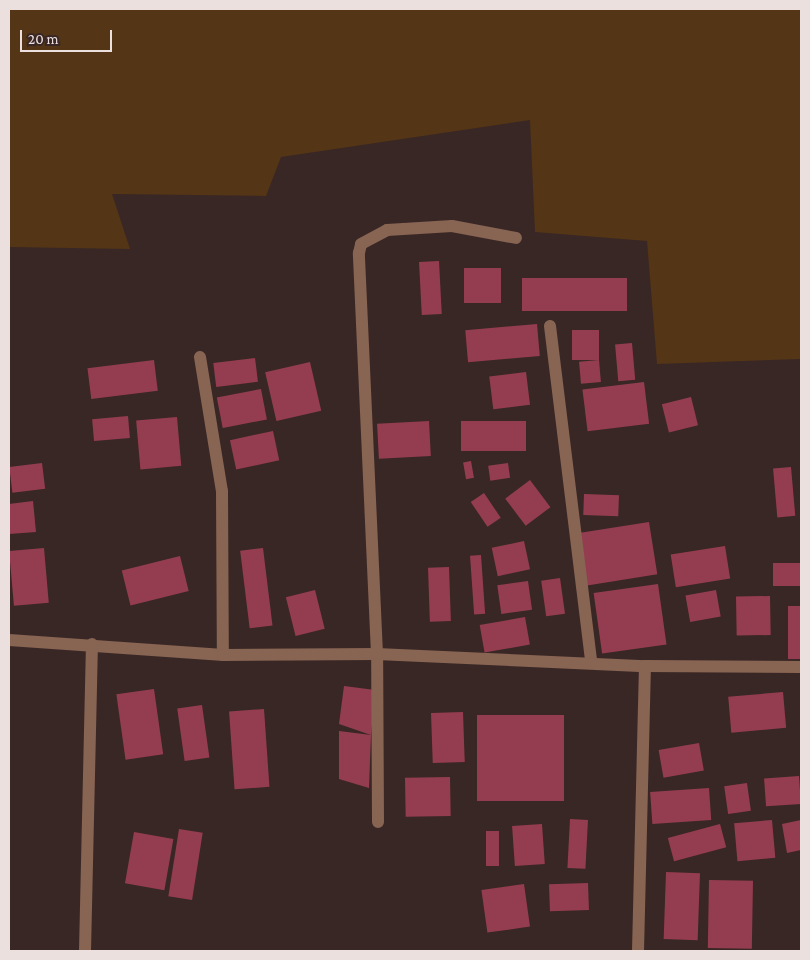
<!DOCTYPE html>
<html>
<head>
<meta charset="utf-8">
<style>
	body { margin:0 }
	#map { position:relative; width:810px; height:960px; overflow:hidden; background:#392725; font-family:"Crimson Pro",serif }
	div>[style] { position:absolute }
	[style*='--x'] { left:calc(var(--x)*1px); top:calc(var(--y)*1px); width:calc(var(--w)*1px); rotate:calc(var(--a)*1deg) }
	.green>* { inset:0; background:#543516 }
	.building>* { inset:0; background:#953d50; transform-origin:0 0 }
	.minor>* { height:12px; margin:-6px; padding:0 6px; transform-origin:6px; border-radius:6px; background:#886453 }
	span { translate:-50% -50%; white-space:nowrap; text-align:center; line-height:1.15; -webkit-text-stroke:5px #392725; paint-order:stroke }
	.frame { position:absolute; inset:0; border:10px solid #ece0de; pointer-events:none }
	.scale { position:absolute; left:20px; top:30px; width:92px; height:22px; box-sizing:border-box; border:2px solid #ece0de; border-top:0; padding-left:6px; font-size:15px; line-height:18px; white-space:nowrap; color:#ece0de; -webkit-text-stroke:4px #392725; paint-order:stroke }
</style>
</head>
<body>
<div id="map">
	<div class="green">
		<div style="clip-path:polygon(9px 9px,801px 9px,801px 359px,657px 364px,647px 241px,535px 232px,530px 120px,281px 157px,266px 196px,112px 194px,130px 249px,9px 247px)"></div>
	</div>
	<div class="building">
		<div style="left:439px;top:261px;width:53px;height:20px;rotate:87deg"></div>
		<div style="left:464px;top:268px;width:37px;height:35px"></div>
		<div style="left:627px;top:278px;width:33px;height:105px;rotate:90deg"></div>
		<div style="left:537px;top:324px;width:32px;height:72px;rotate:85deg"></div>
		<div style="left:599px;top:330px;width:30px;height:27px;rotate:90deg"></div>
		<div style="left:632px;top:343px;width:37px;height:17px;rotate:85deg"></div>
		<div style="left:255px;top:358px;width:24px;height:42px;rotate:83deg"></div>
		<div style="left:154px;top:360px;width:31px;height:67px;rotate:83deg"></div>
		<div style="left:599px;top:360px;width:22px;height:20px;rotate:85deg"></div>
		<div style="left:310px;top:362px;width:50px;height:46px;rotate:77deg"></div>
		<div style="left:526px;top:372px;width:33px;height:37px;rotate:83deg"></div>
		<div style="left:644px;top:382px;width:42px;height:62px;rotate:83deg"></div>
		<div style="left:261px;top:389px;width:31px;height:45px;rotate:79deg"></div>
		<div style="left:691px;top:397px;width:29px;height:30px;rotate:76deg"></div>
		<div style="left:128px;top:416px;width:22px;height:36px;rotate:85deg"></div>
		<div style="left:177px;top:417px;width:49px;height:41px;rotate:85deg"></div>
		<div style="left:429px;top:421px;width:35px;height:52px;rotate:87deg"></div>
		<div style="left:526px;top:421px;width:30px;height:65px;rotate:90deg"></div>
		<div style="left:273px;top:431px;width:30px;height:44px;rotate:78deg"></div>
		<div style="left:471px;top:461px;width:17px;height:8px;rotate:80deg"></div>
		<div style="left:42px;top:463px;width:26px;height:33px;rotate:83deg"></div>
		<div style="left:508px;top:463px;width:15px;height:20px;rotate:82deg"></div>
		<div style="left:791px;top:467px;width:49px;height:18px;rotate:85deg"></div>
		<div style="left:530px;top:480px;width:34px;height:31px;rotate:53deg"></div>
		<div style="left:484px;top:493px;width:30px;height:16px;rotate:56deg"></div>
		<div style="left:584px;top:494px;width:35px;height:21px;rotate:2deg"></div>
		<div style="clip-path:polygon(33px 501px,36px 532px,9px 534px,9px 504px)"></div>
		<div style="left:649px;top:522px;width:53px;height:71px;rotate:81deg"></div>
		<div style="left:524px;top:541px;width:29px;height:33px;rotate:78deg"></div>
		<div style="left:725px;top:546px;width:33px;height:55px;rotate:81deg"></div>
		<div style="left:44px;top:548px;width:55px;height:35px;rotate:85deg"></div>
		<div style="left:263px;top:548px;width:78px;height:23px;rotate:83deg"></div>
		<div style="left:481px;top:555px;width:59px;height:11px;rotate:86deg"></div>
		<div style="left:180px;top:556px;width:36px;height:60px;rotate:76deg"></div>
		<div style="left:801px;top:563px;width:23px;height:28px;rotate:90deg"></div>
		<div style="left:449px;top:567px;width:54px;height:21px;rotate:88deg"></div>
		<div style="left:560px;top:578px;width:36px;height:19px;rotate:82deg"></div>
		<div style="left:528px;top:581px;width:29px;height:31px;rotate:82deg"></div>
		<div style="left:658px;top:584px;width:61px;height:65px;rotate:82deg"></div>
		<div style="left:315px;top:590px;width:40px;height:30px;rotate:76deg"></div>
		<div style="left:716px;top:590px;width:27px;height:31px;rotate:80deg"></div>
		<div style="left:770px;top:596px;width:39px;height:34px;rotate:89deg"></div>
		<div style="left:788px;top:606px;width:13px;height:53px"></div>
		<div style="left:525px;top:617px;width:28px;height:46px;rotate:80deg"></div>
		<div style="clip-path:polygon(344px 686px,375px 690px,371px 735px,339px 724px)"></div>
		<div style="left:154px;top:689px;width:66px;height:38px;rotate:82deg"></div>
		<div style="left:783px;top:692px;width:36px;height:55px;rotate:85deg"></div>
		<div style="left:202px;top:705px;width:53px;height:25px;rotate:82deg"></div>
		<div style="left:264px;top:709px;width:78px;height:35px;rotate:86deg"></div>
		<div style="left:463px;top:712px;width:50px;height:32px;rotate:88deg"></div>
		<div style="left:477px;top:715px;width:87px;height:86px"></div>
		<div style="clip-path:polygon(339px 731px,371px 735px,369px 788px,339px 779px)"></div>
		<div style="left:699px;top:743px;width:28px;height:41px;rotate:80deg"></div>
		<div style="left:799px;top:776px;width:28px;height:35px;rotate:86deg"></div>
		<div style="left:450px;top:777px;width:39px;height:45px;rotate:89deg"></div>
		<div style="left:747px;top:783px;width:28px;height:23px;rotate:82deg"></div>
		<div style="left:709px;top:788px;width:32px;height:59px;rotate:86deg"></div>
		<div style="left:570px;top:819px;width:18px;height:49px;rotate:3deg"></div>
		<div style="left:772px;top:820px;width:38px;height:38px;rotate:85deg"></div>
		<div style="clip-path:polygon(801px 820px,801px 850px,787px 853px,782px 824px)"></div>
		<div style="left:542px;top:824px;width:40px;height:30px;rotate:86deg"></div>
		<div style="left:720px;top:824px;width:24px;height:54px;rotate:75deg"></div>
		<div style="left:179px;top:829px;width:24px;height:68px;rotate:9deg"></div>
		<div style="left:486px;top:831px;width:13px;height:35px"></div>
		<div style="left:134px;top:832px;width:40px;height:52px;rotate:10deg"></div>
		<div style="left:666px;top:872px;width:34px;height:67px;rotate:2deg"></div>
		<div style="left:709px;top:880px;width:44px;height:68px;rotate:1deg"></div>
		<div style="left:588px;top:883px;width:27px;height:39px;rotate:88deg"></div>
		<div style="left:524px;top:884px;width:43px;height:43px;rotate:82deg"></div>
	</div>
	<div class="minor">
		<div style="--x:550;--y:326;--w:338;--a:83"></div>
		<div style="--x:200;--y:357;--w:136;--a:80.7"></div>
		<div style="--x:222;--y:491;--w:164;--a:89.7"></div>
		<div style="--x:9;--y:640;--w:215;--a:4"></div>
		<div style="--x:223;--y:655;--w:154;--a:-0.4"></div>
		<div style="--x:377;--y:654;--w:268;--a:2.6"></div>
		<div style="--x:645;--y:666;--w:156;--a:0.4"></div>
		<div style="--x:378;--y:822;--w:168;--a:-90.3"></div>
		<div style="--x:377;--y:654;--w:401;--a:-92.6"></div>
		<div style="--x:359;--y:253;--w:9;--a:-77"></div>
		<div style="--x:361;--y:244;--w:30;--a:-28"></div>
		<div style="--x:387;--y:230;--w:65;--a:-3.5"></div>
		<div style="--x:452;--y:226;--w:65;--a:10.6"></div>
		<div style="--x:85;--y:951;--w:307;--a:-88.7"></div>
		<div style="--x:638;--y:951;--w:285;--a:-88.6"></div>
	</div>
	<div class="frame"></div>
	<div class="scale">20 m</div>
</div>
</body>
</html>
